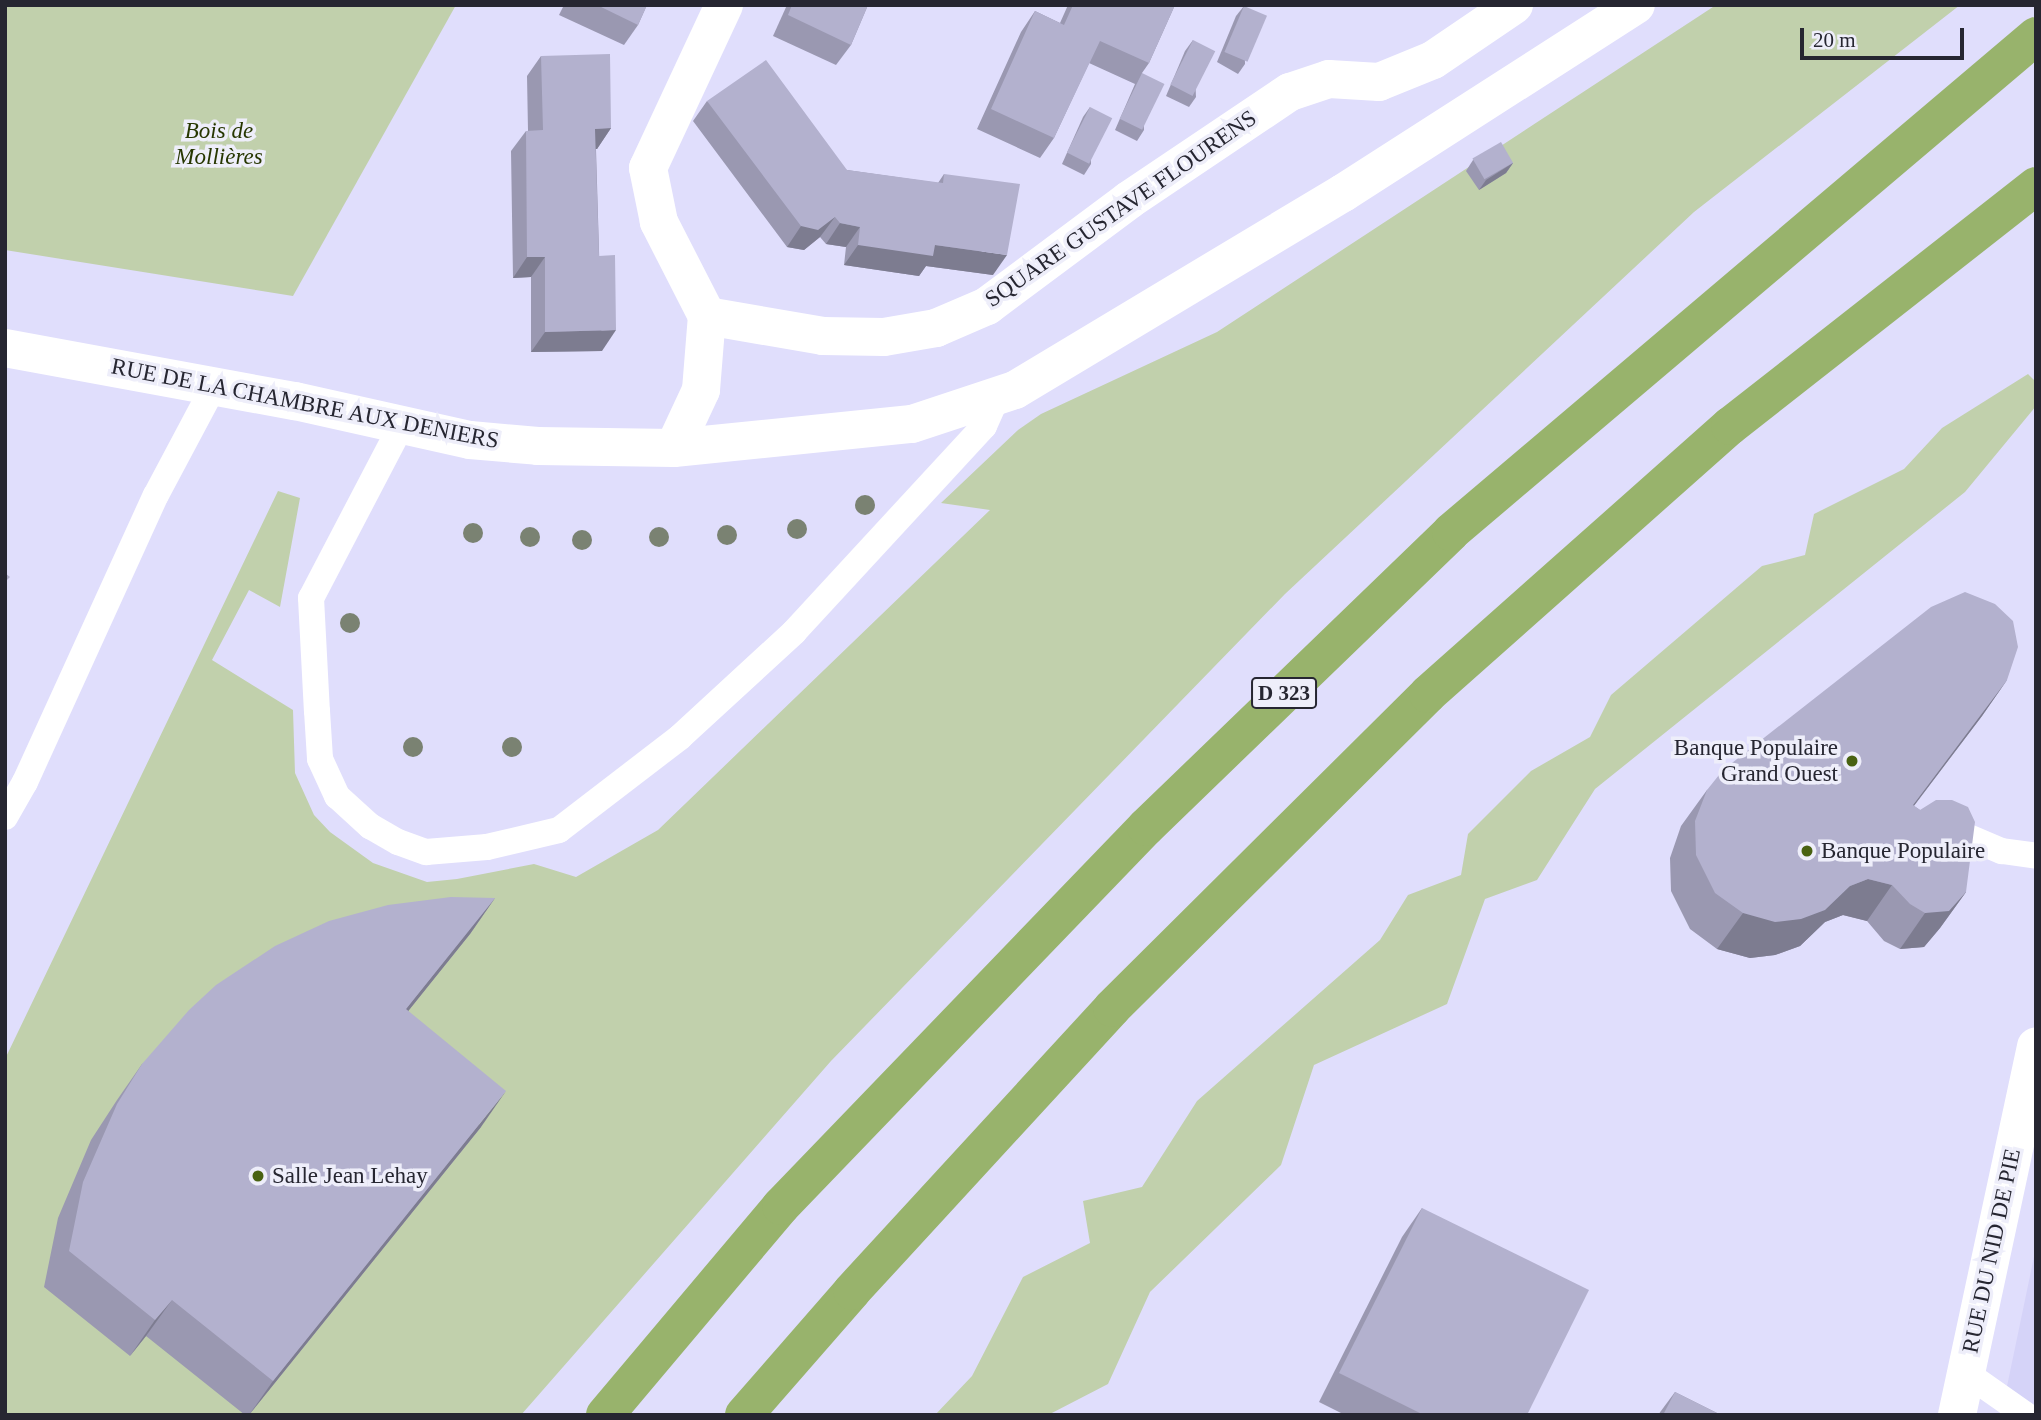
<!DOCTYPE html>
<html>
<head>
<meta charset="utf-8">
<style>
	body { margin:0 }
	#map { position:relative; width:2041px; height:1420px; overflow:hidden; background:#e0defc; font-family:Georgia,serif }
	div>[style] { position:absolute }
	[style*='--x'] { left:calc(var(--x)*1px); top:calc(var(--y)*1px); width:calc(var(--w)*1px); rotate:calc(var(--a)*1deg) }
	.built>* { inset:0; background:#d5d3f8 }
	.green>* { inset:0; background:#c1d0ac }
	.service>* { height:26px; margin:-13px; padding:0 13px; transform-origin:13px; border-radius:13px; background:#fff }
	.minor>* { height:38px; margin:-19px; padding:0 19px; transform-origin:19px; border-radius:19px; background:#fff }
	.trunk>* { height:38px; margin:-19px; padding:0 19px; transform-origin:19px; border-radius:19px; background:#98b36c }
	.trees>* { width:20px; height:20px; margin:-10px; border-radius:50%; background:#7a8272 }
	.wall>* { inset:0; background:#9a98b1 }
	.shaded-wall>* { inset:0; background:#7d7c90 }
	.building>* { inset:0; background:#b3b1ce; transform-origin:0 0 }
	.dots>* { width:19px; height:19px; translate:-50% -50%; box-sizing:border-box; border:4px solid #eeeefa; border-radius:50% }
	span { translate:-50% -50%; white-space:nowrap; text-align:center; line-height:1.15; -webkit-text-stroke:7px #eeeefa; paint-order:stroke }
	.shield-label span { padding:2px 5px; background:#eeeefa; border:2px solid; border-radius:5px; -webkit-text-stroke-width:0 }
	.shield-label { font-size:21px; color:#262631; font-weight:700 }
	.park-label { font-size:23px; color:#273702; font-style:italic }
	.street-label { font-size:23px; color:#262631 }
	.poi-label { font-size:23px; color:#262631 }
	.right { translate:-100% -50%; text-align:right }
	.left { translate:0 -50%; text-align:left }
	.frame { position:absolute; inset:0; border:7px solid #262631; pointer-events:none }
	.scale { position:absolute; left:1800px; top:28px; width:164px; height:32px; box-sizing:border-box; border:4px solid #262631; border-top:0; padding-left:9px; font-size:21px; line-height:24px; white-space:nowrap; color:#262631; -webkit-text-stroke:5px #eeeefa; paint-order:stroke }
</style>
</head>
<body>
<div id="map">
	<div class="built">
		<div style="clip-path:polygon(2036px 1247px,2036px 1415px,2001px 1415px)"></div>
	</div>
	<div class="green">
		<div style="clip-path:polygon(5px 5px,456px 5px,293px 296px,5px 250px)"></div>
		<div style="clip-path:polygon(1716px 5px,1960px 5px,1694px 212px,1285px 594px,831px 1061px,521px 1415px,5px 1415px,5px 1059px,278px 491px,300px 498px,280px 607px,249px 590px,212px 660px,293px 710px,295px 773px,314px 815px,330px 832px,373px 863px,427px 882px,457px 879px,534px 864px,576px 877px,658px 830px,990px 510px,941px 503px,1018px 430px,1041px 414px,1217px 332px)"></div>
		<div style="clip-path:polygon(2028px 374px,2036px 382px,2036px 406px,1965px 492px,1595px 789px,1537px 880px,1485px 899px,1447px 1004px,1314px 1065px,1281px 1165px,1150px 1292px,1108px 1384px,1048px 1415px,935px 1415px,972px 1376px,1023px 1277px,1090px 1243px,1083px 1201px,1142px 1187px,1197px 1101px,1380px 940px,1408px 895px,1461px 875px,1468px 834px,1531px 771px,1590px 737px,1611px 695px,1762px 566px,1805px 555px,1814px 514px,1904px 469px,1942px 428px)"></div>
	</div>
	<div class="service">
		<div style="--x:401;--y:426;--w:194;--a:117.6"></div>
		<div style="--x:311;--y:598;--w:113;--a:87"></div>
		<div style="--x:317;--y:711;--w:48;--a:86.4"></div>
		<div style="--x:320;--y:759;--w:41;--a:65.3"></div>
		<div style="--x:337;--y:796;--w:45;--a:42.3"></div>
		<div style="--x:370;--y:826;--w:32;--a:30"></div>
		<div style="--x:398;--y:842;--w:30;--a:20"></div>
		<div style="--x:426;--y:852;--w:61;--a:-4.7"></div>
		<div style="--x:487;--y:847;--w:74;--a:-13.3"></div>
		<div style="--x:559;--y:830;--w:153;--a:-37.5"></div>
		<div style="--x:680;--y:737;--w:155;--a:-42.6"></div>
		<div style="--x:794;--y:632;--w:280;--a:-47.3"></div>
		<div style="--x:984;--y:426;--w:34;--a:-66"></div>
		<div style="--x:5;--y:817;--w:40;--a:-60.3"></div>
		<div style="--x:25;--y:782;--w:315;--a:-65.5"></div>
		<div style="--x:156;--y:495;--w:123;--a:-62"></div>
		<div style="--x:1966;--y:836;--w:39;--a:23"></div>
		<div style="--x:2002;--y:851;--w:34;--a:8"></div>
		<div style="--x:1966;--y:1373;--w:73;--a:35"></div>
	</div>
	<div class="minor">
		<div style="--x:707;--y:316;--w:118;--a:9.8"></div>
		<div style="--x:823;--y:336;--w:61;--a:0.9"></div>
		<div style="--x:884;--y:337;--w:53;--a:-9.8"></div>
		<div style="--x:936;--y:328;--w:56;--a:-23.3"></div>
		<div style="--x:987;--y:306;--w:177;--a:-36.7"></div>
		<div style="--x:1129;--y:200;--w:194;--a:-33.9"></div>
		<div style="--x:1290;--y:92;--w:41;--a:-18.4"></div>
		<div style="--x:1329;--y:79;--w:50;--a:3.4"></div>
		<div style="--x:1379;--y:82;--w:58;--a:-22.2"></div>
		<div style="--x:1433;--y:60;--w:98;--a:-34.2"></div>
		<div style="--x:5;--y:348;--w:295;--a:10.4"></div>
		<div style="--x:295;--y:401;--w:179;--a:12.6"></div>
		<div style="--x:470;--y:440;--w:68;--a:5"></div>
		<div style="--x:538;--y:446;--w:136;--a:0.8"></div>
		<div style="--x:674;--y:448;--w:239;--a:-5.8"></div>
		<div style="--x:912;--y:424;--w:108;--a:-18.3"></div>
		<div style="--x:1015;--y:390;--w:383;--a:-31"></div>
		<div style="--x:1343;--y:193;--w:348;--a:-32.7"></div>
		<div style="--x:674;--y:448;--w:64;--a:-65"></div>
		<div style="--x:701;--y:390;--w:74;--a:-85.4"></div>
		<div style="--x:707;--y:316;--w:106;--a:-117.1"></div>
		<div style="--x:659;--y:222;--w:55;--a:-101.5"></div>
		<div style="--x:648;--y:168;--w:180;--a:-65"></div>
		<div style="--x:1957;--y:1415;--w:377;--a:-77.9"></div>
	</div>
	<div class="trunk">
		<div style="--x:605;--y:1415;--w:273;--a:-49.9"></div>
		<div style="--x:781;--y:1206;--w:526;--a:-46.08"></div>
		<div style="--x:1146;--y:827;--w:424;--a:-44"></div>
		<div style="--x:1451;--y:532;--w:767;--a:-40.29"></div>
		<div style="--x:744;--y:1415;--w:164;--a:-48.9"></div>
		<div style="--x:852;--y:1291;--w:384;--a:-47.4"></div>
		<div style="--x:1112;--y:1008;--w:445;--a:-44.8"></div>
		<div style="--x:1428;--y:694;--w:404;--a:-41.6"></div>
		<div style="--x:1730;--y:426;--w:389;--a:-38.1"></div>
	</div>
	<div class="trees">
		<div style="left:865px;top:505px"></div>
		<div style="left:797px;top:529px"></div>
		<div style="left:473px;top:533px"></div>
		<div style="left:727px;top:535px"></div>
		<div style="left:530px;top:537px"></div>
		<div style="left:659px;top:537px"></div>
		<div style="left:582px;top:540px"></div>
		<div style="left:350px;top:623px"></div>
		<div style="left:413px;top:747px"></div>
		<div style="left:512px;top:747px"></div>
	</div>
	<div class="wall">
		<div style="clip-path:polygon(564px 5px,647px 5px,638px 25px,624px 45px,559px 15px)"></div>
		<div style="clip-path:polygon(787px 5px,868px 5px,851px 45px,836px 65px,773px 36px)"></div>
		<div style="clip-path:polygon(1068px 5px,1175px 5px,1149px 63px,1142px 73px,1144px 130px,1137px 141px,1115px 130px,1135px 84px,1089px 63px,1054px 138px,1040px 158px,977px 129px,1021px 32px,1035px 11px,1060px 23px)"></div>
		<div style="clip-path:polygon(1244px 6px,1245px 64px,1238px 74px,1217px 62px,1236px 16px)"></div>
		<div style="clip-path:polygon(1193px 40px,1196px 97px,1189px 107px,1166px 96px,1185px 51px)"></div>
		<div style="clip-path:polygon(541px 56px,611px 128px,597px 149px,596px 149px,602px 351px,531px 352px,531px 277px,513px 278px,511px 151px,526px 131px,528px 131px,527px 76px)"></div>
		<div style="clip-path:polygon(707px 101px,847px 170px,938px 183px,944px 174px,993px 275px,926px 266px,919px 276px,844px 265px,846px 247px,826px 244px,820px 237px,804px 250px,787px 247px,693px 121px)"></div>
		<div style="clip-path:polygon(1090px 107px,1091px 164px,1084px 175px,1062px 164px,1083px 117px)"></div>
		<div style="clip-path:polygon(1473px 160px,1513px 163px,1506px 173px,1479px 190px,1466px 171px)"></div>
		<div style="clip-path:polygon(2007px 680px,1982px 716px,1914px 806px,1920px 810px,1966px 892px,1940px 928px,1924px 947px,1900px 949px,1884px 941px,1867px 921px,1843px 915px,1825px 922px,1800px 946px,1775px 955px,1750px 958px,1717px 949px,1690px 929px,1671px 891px,1670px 858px,1681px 826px,1707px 790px)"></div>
		<div style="clip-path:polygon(495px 898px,470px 934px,408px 1011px,481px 1127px,249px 1415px,245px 1415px,146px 1336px,130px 1356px,44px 1287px,58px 1218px,91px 1140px,117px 1100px,142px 1064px)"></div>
		<div style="clip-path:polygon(1422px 1208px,1527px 1415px,1345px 1415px,1319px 1402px,1402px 1237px)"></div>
		<div style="clip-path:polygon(1675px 1392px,1721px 1415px,1658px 1415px)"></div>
	</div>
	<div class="shaded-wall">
		<div style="clip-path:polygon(611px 128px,597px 149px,581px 149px,595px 129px)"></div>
		<div style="clip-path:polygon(1513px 163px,1506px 173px,1479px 190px,1486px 180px)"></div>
		<div style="clip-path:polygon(835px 217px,820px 237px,804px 250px,787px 247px,801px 226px)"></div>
		<div style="clip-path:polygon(840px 223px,860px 227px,846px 247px,826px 244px)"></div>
		<div style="clip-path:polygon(858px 245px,935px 245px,1007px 255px,993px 275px,926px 266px,919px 276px,844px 265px)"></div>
		<div style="clip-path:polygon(527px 257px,545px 257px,531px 277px,513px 278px)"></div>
		<div style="clip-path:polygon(616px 330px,602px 351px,531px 352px,545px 332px)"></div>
		<div style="clip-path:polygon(2007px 680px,1982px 716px,1887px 841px,1913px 805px)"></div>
		<div style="clip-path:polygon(1868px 879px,1892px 885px,1867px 921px,1843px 915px,1825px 922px,1800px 946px,1775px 955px,1750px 958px,1717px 949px,1743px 913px,1850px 886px)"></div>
		<div style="clip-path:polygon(1966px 892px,1940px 928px,1924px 947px,1900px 949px,1925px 913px)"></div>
		<div style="clip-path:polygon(495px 898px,470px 934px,381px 1045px,406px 1009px)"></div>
		<div style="clip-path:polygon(506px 1091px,481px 1127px,249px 1415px,273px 1381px)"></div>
		<div style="clip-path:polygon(172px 1300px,146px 1336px,130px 1356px,155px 1320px)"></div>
	</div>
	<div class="building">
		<div style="clip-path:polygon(597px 5px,647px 5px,638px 25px)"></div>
		<div style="clip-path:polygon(792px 5px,868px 5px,851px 45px,788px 15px)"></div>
		<div style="clip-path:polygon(1073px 5px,1175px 5px,1149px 63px,1100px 41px,1054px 138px,991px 109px,1035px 11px,1064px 25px)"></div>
		<div style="left:1244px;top:6px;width:25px;height:50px;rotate:23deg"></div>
		<div style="left:1193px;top:40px;width:25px;height:50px;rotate:27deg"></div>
		<div style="clip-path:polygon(610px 54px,611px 128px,595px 129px,599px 256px,615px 255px,616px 330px,545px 332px,545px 257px,527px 257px,526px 131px,543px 130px,541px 56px)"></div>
		<div style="clip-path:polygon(766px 60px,847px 170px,943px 183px,944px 174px,1020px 184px,1007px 255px,935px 245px,933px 256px,858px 245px,860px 227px,840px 223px,835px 217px,818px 230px,801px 226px,707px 101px)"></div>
		<div style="left:1142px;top:73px;width:25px;height:51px;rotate:26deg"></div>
		<div style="left:1090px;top:107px;width:25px;height:51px;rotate:27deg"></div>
		<div style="left:1501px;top:142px;width:24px;height:33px;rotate:60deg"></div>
		<div style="clip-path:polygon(5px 573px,10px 577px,5px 582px)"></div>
		<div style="clip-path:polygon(1965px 592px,1995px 604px,2013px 621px,2018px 647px,2007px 680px,1913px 805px,1920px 810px,1936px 800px,1952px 800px,1968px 807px,1975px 822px,1966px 892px,1949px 911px,1925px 913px,1910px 904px,1892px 885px,1868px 879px,1850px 886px,1825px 910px,1801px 919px,1775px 922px,1743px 913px,1715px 893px,1696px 855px,1695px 821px,1707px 790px,1723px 770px,1931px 607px)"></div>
		<div style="clip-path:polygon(451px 897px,495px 898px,406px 1009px,506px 1091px,273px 1381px,172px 1300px,155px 1320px,69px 1251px,83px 1182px,117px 1104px,142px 1064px,189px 1010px,216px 985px,275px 946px,329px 921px,388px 905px)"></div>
		<div style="clip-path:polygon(1422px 1208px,1589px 1290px,1527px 1415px,1424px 1415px,1339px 1373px)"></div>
		<div style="clip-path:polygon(1675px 1392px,1721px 1415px,1663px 1415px)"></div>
	</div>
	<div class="dots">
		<div style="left:1852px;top:761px;background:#496212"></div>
		<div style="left:1807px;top:851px;background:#496212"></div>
		<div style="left:258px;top:1176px;background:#496212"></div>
	</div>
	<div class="shield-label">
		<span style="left:1284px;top:693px">D 323</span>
	</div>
	<div class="park-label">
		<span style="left:219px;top:144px">Bois de<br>Mollières</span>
	</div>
	<div class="street-label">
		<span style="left:1121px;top:209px;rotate:-35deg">SQUARE GUSTAVE FLOURENS</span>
		<span style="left:305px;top:404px;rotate:11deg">RUE DE LA CHAMBRE AUX DENIERS</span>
		<span style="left:1992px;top:1251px;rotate:-78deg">RUE DU NID DE PIE</span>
	</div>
	<div class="poi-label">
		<span class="right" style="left:1838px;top:761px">Banque Populaire<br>Grand Ouest</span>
		<span class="left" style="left:1821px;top:851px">Banque Populaire</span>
		<span class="left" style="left:272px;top:1176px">Salle Jean Lehay</span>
	</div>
	<div class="frame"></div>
	<div class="scale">20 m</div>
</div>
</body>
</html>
